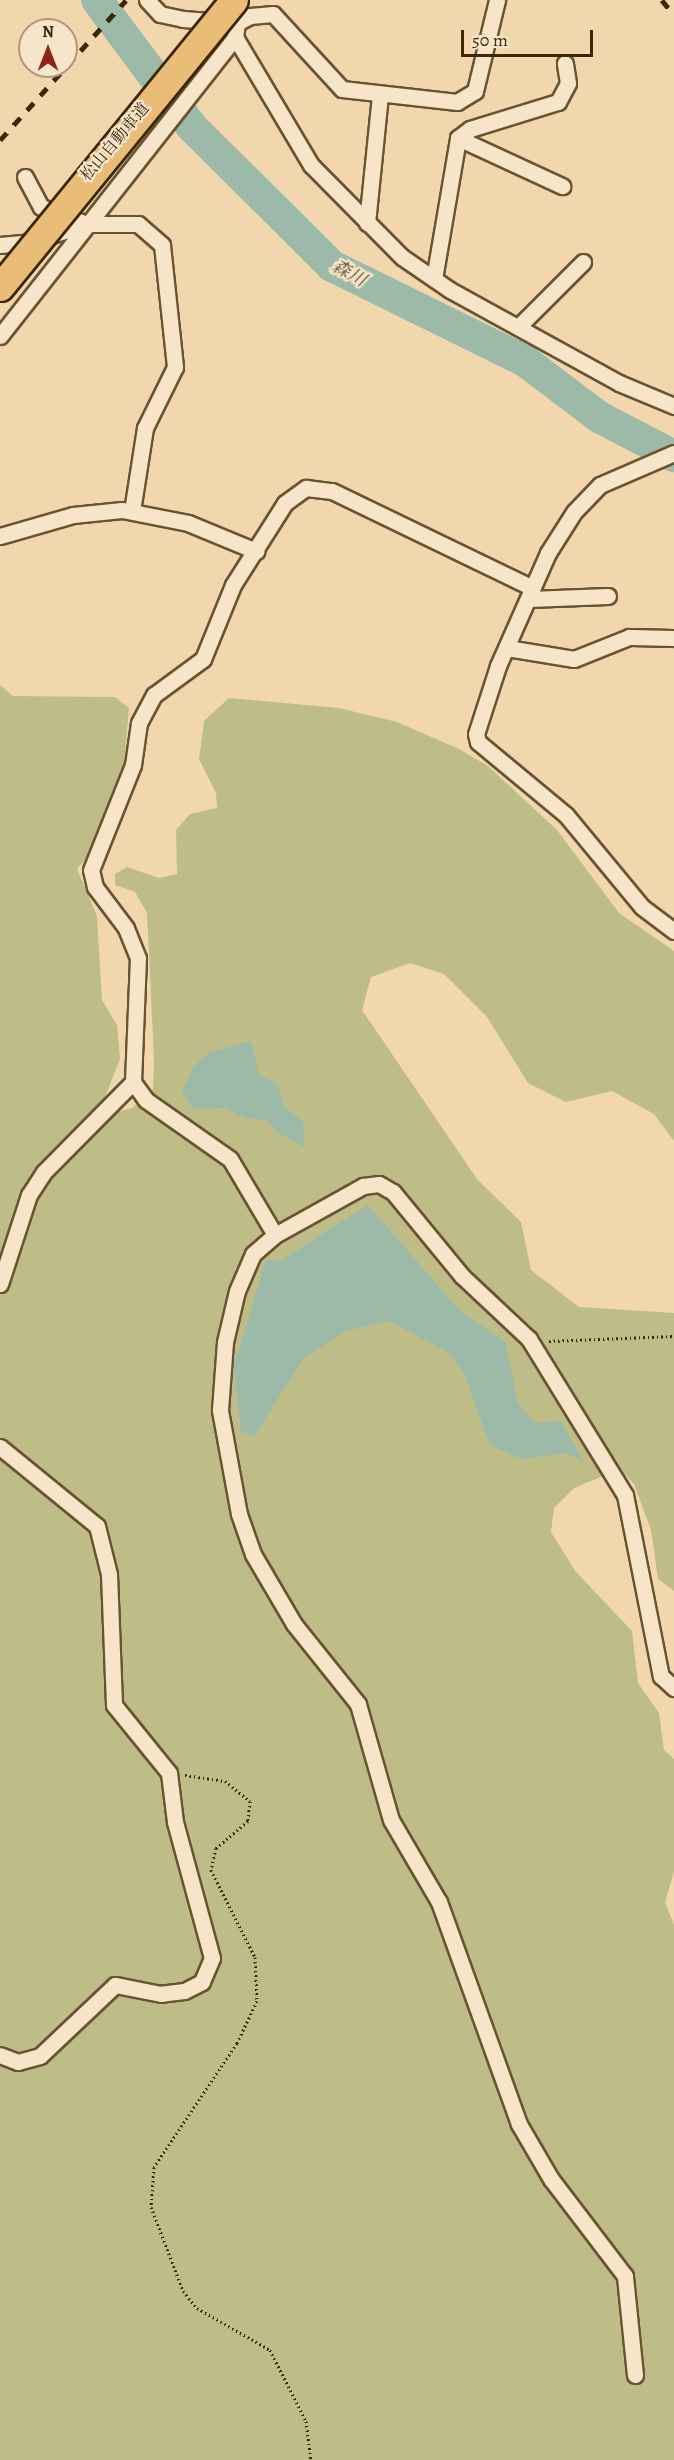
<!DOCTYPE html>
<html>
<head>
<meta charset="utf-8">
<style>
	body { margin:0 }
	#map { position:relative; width:674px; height:2460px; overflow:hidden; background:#f2d7ae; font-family:Alegreya,"Noto Serif JP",serif }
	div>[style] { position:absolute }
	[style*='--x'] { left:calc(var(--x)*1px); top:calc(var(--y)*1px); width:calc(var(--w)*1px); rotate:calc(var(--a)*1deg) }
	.green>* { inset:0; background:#bfbd87 }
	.water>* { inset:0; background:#9cbaa7 }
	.river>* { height:32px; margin:-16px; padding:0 16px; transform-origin:16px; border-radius:16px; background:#9cbaa7 }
	.path>* { height:3px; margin-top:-1.5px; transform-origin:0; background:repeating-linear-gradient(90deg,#3c2707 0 1.5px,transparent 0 4.5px) }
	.roads { filter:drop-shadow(2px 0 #6a5331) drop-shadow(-2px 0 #6a5331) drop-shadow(0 2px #6a5331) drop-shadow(0 -2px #6a5331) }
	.street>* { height:15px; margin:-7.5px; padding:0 7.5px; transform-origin:7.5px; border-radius:7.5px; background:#f7e5ca }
	.rail>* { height:4.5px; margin-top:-2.25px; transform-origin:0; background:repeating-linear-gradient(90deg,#3c2707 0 10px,transparent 0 20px) }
	.bridges { filter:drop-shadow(2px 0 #3c2707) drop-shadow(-2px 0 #3c2707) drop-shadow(0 2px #3c2707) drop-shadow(0 -2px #3c2707) }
	.highway-bridge>* { height:27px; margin:-13.5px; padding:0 13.5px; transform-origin:13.5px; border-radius:13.5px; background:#e9bc77 }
	span { translate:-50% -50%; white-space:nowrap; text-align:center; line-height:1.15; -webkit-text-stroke:4.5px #f7e5ca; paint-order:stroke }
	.street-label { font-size:16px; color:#3c2707 }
	.water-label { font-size:18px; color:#544c2f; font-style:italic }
	.north { position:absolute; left:18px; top:18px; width:60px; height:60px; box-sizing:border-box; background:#f7e5ca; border:2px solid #ac997c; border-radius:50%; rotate:0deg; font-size:16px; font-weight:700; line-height:24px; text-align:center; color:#3c2707 }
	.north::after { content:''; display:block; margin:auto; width:21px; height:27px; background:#8f2418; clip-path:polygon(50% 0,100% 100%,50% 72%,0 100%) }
	.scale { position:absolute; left:461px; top:30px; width:132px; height:27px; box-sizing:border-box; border:3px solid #3c2707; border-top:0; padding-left:8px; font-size:18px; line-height:21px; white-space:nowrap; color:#3c2707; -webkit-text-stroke:4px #f7e5ca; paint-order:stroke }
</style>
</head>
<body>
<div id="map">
	<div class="green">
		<div style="clip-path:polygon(0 685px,13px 696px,115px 697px,129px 708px,124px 765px,89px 855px,77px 869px,97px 916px,102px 1000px,117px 1025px,120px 1059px,102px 1105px,109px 1114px,132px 1108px,153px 1089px,154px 1059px,147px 913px,135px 892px,115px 885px,115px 874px,127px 867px,159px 878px,177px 874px,176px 830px,190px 814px,217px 808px,216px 793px,199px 759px,204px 721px,229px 698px,339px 708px,397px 722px,459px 749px,488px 766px,557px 830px,619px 913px,674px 951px,674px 1141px,654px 1114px,612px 1091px,566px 1102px,528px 1083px,487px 1017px,444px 974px,410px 963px,371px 977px,362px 1010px,477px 1179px,521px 1222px,531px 1270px,579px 1307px,674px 1313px,674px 1591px,658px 1579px,651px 1530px,634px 1484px,620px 1469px,574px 1488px,554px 1508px,551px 1532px,576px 1572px,632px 1631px,638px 1683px,659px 1713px,664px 1750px,674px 1759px,674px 1872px,665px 1902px,674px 1925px,674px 2460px,0 2460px)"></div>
	</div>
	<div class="water">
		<div style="clip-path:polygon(251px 1041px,259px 1075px,277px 1084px,284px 1106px,303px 1122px,305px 1147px,278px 1133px,267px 1120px,246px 1118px,225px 1108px,193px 1109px,182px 1092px,193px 1067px,210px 1052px)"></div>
		<div style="clip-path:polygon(368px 1205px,459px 1310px,506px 1343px,518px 1403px,535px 1423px,561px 1421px,583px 1461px,566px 1453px,522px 1459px,490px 1445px,463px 1371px,448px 1352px,389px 1321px,346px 1331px,304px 1358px,254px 1436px,241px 1432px,234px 1367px,266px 1259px,280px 1261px)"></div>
	</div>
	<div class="river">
		<div style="--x:97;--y:0;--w:159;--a:53.2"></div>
		<div style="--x:192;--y:127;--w:197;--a:44.8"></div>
		<div style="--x:332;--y:266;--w:215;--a:26.2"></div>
		<div style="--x:525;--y:361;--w:93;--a:37.1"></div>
		<div style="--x:599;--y:417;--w:85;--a:27.5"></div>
	</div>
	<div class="path">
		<div style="--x:549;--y:1341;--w:125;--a:-2.3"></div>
		<div style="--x:185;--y:1775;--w:40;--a:8.5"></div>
		<div style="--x:225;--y:1781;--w:32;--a:39"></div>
		<div style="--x:250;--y:1801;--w:20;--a:96"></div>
		<div style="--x:248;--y:1821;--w:42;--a:139.8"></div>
		<div style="--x:216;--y:1848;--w:23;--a:103"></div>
		<div style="--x:211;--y:1870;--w:97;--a:63.2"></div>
		<div style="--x:255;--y:1957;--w:44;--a:87.4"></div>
		<div style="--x:257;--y:2001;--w:47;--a:115.5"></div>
		<div style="--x:237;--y:2043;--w:149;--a:123.8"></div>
		<div style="--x:154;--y:2167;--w:40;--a:94.3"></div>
		<div style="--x:151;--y:2207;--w:90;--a:69.1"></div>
		<div style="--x:183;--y:2291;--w:22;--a:51"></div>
		<div style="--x:197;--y:2308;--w:84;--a:29.9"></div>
		<div style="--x:270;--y:2350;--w:80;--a:63.1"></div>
		<div style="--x:306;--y:2421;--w:39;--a:83"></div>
	</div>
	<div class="roads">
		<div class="street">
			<div style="--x:147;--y:0;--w:19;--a:47"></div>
			<div style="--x:160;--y:14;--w:24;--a:12"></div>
			<div style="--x:183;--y:19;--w:54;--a:4.2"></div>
			<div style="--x:237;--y:23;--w:15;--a:-28"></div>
			<div style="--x:250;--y:16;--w:23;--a:-5"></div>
			<div style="--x:273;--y:14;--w:102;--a:47.4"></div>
			<div style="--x:342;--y:89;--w:116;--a:6.4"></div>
			<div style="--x:457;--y:102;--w:21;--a:-31"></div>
			<div style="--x:475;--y:91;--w:94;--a:-76.4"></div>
			<div style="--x:237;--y:23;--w:14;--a:98"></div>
			<div style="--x:235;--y:37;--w:149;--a:59.3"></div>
			<div style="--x:311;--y:165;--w:129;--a:45.3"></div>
			<div style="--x:402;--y:257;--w:58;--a:34.5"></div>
			<div style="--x:450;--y:290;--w:193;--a:28.8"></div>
			<div style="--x:619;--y:383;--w:60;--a:22.7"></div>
			<div style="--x:458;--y:138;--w:115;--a:24.8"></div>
			<div style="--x:25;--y:177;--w:34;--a:62"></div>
			<div style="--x:41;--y:207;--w:49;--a:20.3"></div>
			<div style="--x:87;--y:224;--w:51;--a:0"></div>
			<div style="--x:138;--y:224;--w:32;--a:41"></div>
			<div style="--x:162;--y:245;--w:123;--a:83.9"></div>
			<div style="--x:175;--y:367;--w:68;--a:116.2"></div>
			<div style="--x:145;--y:428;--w:84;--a:98.9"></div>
			<div style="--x:367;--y:223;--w:129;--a:-84.2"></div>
			<div style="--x:0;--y:245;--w:25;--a:-5"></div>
			<div style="--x:25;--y:243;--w:65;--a:-17"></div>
			<div style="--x:434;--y:279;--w:143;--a:-80.3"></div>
			<div style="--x:458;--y:138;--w:15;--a:-37"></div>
			<div style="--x:470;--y:129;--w:92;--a:-17.1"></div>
			<div style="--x:558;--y:102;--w:21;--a:-62"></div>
			<div style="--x:568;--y:83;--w:20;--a:-99"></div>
			<div style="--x:518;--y:327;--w:92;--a:-45"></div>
			<div style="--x:0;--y:336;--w:380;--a:-51.8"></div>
			<div style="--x:674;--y:453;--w:81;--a:156.6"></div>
			<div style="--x:600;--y:485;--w:37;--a:134"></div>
			<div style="--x:574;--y:512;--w:49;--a:122.4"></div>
			<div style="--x:548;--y:553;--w:124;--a:113.9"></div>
			<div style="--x:498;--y:666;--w:71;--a:107.9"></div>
			<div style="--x:476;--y:734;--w:8;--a:76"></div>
			<div style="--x:478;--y:742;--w:114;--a:39.7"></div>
			<div style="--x:566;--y:815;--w:119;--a:50.4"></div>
			<div style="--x:642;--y:907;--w:40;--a:37"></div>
			<div style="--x:0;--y:536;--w:76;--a:-16"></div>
			<div style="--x:73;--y:515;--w:49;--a:-5.8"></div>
			<div style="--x:122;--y:510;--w:67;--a:11.1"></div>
			<div style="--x:188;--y:523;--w:74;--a:22.4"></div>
			<div style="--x:529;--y:599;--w:79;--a:-2.2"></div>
			<div style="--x:507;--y:648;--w:68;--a:9.3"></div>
			<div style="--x:574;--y:659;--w:59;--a:-21.8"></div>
			<div style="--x:629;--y:637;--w:45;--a:1.3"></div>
			<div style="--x:275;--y:1235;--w:88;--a:-120.6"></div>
			<div style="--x:230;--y:1159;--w:103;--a:-144.9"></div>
			<div style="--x:146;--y:1100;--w:22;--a:-126"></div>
			<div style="--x:133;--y:1082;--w:124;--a:-87.7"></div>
			<div style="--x:138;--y:958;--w:32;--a:-112"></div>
			<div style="--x:126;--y:928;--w:51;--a:-127.1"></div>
			<div style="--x:95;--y:887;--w:17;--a:-103"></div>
			<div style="--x:91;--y:870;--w:113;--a:-68.2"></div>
			<div style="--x:133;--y:765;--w:42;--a:-81.9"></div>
			<div style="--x:139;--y:723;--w:32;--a:-62"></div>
			<div style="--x:154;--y:695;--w:61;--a:-36.3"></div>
			<div style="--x:203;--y:659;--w:80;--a:-67.9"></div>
			<div style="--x:233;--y:585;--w:97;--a:-57.6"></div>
			<div style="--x:285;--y:503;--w:26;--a:-36"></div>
			<div style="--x:306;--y:488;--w:26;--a:7"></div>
			<div style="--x:332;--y:491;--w:223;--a:25.8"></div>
			<div style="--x:0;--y:1284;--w:94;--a:-72"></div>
			<div style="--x:29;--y:1195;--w:27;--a:-57"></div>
			<div style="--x:44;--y:1172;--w:127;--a:-45.3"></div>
			<div style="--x:0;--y:1447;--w:125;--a:39.2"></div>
			<div style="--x:97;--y:1526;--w:49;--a:76"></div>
			<div style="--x:109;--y:1574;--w:131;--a:87.8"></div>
			<div style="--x:114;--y:1705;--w:87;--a:51"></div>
			<div style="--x:169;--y:1773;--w:49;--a:83"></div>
			<div style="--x:175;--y:1822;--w:141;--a:74.8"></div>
			<div style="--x:212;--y:1958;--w:26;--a:113"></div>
			<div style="--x:202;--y:1982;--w:20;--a:153"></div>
			<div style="--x:184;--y:1991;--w:23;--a:173"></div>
			<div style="--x:161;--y:1994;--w:47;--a:-168.9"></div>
			<div style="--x:115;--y:1985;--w:103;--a:136.6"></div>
			<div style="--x:40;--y:2056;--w:23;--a:165"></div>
			<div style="--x:18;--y:2062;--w:19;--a:-159"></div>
			<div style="--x:635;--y:2375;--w:100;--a:-95.8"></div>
			<div style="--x:625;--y:2276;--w:122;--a:-127.3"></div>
			<div style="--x:551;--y:2179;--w:64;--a:-120.2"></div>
			<div style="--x:519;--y:2124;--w:236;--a:-109.8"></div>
			<div style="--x:439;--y:1902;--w:95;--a:-120.3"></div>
			<div style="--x:391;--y:1820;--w:121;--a:-105.9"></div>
			<div style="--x:358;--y:1704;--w:102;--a:-128.7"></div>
			<div style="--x:294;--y:1624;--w:81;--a:-120.4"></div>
			<div style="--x:253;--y:1554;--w:42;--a:-109.3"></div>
			<div style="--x:239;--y:1514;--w:106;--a:-100.4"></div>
			<div style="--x:220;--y:1410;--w:68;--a:-85.8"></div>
			<div style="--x:225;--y:1342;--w:52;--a:-76.8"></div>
			<div style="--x:237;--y:1291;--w:40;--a:-66.6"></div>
			<div style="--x:253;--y:1254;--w:29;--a:-41"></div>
			<div style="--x:275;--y:1235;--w:101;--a:-29.1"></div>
			<div style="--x:363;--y:1186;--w:16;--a:-7"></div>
			<div style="--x:379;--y:1184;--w:16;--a:30"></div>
			<div style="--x:393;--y:1192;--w:109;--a:50.6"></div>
			<div style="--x:462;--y:1276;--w:92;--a:43.2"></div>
			<div style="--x:529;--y:1339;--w:183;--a:58.4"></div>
			<div style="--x:625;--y:1495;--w:185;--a:78.8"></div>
			<div style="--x:661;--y:1676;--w:18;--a:43"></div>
		</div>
	</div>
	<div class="rail">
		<div style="--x:662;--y:0;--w:19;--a:51"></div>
		<div style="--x:0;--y:140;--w:188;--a:-48"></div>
	</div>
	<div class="bridges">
		<div class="highway-bridge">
			<div style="--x:0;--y:287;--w:370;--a:-50.8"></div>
		</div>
	</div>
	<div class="street-label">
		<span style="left:115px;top:142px;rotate:-50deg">松山自動車道</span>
	</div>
	<div class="water-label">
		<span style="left:349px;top:273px;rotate:29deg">森川</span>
	</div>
	<div class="north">N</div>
	<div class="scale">50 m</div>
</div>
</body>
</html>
